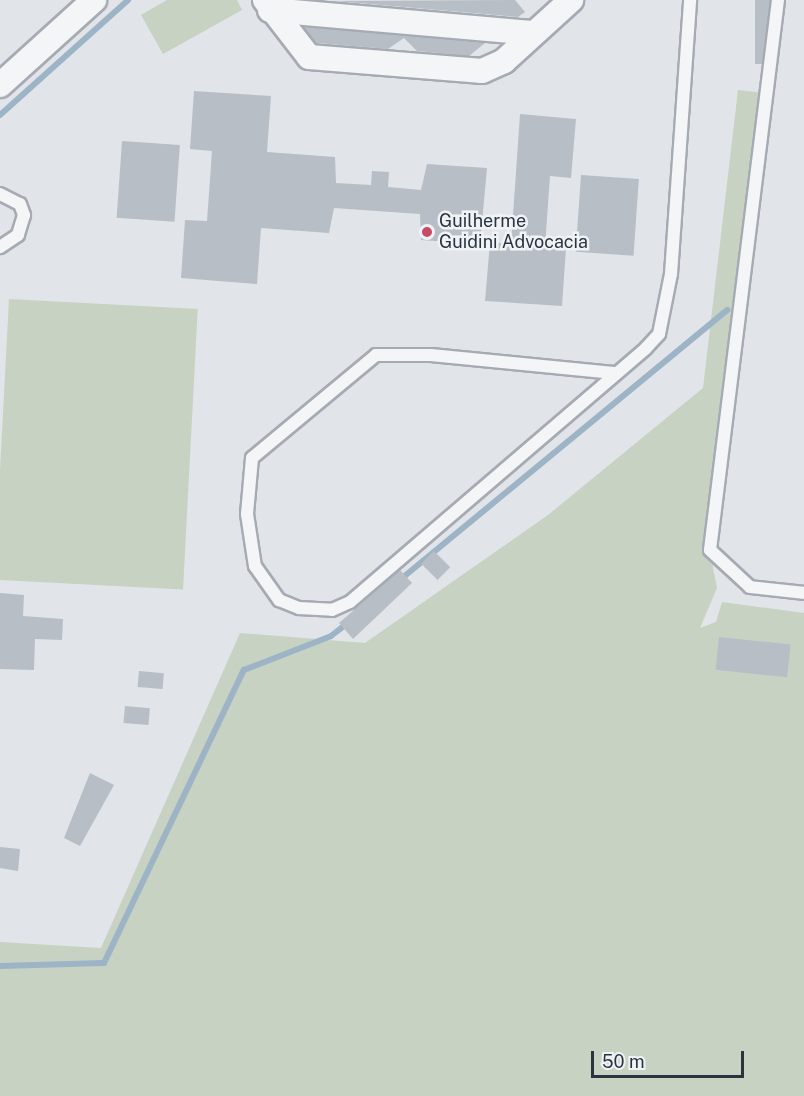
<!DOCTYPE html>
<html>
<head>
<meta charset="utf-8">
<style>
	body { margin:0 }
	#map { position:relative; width:804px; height:1096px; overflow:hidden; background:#e1e4e9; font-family:"Public Sans",sans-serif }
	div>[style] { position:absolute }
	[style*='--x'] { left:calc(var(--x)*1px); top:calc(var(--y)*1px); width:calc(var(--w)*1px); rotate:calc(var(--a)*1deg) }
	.green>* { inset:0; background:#c7d2c2; transform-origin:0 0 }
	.stream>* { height:6px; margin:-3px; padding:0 3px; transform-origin:3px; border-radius:3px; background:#9db4c7 }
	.building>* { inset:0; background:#b8bec5; transform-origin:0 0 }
	.roads { filter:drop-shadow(2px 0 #a6abb3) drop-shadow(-2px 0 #a6abb3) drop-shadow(0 2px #a6abb3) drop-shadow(0 -2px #a6abb3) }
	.service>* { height:12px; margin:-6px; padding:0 6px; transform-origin:6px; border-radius:6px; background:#f3f5f7 }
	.minor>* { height:24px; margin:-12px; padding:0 12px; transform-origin:12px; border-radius:12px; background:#f3f5f7 }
	.dots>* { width:16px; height:16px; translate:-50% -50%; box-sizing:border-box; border:3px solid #f0f3f6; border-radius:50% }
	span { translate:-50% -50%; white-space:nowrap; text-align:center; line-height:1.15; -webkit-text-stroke:5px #f0f3f6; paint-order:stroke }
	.poi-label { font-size:18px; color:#2a3340 }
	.left { translate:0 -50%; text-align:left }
	.scale { position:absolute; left:591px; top:1051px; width:153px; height:27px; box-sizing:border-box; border:3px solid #2a3340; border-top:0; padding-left:8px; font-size:18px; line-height:21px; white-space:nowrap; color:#2a3340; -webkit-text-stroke:4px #f0f3f6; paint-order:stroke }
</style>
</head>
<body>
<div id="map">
	<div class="green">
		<div style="clip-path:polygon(167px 0,237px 0,242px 10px,163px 54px,141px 15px)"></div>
		<div style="clip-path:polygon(738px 90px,764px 93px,713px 568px,717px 588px,700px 628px,716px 622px,722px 602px,804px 613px,804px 1096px,0 1096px,0 942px,101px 948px,240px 633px,365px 643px,548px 515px,703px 388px)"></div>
		<div style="left:9px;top:299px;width:189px;height:281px;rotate:3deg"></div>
	</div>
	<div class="stream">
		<div style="--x:0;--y:115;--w:172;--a:-41.9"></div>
		<div style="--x:401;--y:579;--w:423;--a:-39.5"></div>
		<div style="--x:0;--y:966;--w:104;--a:-1.7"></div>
		<div style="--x:104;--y:963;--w:325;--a:-64.5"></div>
		<div style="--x:244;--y:670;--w:93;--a:-21.3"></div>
		<div style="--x:331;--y:636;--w:23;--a:-38"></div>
	</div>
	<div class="building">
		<div style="clip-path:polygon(515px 0,525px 12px,518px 17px,335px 1px)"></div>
		<div style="left:755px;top:0;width:15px;height:64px"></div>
		<div style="clip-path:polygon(304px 27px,485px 43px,469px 56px,417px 51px,404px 38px,388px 49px,316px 43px)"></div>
		<div style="clip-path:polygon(194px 91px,271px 96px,267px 152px,335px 157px,336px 183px,371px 185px,372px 171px,389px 172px,388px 187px,421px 190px,427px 164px,487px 168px,480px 244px,421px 240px,420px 214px,334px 208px,329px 233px,261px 228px,257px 284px,181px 278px,185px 220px,207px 221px,212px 151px,190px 149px)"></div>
		<div style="clip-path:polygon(520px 114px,576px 119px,571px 178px,550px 176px,545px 246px,566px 248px,562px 306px,485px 301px,490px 242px,511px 244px)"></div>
		<div style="left:122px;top:141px;width:58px;height:77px;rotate:4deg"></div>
		<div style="left:581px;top:175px;width:58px;height:77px;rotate:4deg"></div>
		<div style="left:434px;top:551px;width:23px;height:18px;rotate:45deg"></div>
		<div style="clip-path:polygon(400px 570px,412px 583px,353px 639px,339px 623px)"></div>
		<div style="clip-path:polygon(0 593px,24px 595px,23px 616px,63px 619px,62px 640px,35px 639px,34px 670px,0 669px)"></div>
		<div style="left:719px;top:637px;width:72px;height:33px;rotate:6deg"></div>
		<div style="left:139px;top:671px;width:25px;height:16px;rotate:5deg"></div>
		<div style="left:125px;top:706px;width:25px;height:17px;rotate:5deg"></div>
		<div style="clip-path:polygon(90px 773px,114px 785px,80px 846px,64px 838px)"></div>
		<div style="clip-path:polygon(0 847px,20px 849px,18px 871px,0 868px)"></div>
	</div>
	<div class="roads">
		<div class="service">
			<div style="--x:778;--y:0;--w:554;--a:97.05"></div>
			<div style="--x:710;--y:550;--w:54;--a:42.8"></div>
			<div style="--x:750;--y:587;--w:54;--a:6.3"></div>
			<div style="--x:0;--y:194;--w:22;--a:27"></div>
			<div style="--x:20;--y:204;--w:12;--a:70"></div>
			<div style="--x:24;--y:215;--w:21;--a:107"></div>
			<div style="--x:18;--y:235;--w:22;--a:146"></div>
			<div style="--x:614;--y:373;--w:184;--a:-174.4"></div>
			<div style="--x:431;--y:355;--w:55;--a:180"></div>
			<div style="--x:376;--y:355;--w:161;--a:140.3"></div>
			<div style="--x:252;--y:458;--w:56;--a:95.1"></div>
			<div style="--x:247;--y:514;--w:53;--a:81.3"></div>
			<div style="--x:255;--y:566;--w:42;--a:54.8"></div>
			<div style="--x:279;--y:600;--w:22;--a:22"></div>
			<div style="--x:299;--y:608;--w:33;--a:3"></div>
			<div style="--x:332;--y:610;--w:20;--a:-24"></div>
			<div style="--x:350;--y:602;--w:390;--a:-40.6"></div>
			<div style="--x:646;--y:348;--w:19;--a:-47"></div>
			<div style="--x:659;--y:334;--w:61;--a:-78.7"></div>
			<div style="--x:671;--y:274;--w:275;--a:-86"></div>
		</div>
		<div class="minor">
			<div style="--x:265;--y:0;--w:72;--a:52.3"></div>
			<div style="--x:309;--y:57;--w:174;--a:4.6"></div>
			<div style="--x:482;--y:71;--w:24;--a:-24"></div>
			<div style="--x:504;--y:61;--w:91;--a:-42.3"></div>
			<div style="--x:270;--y:10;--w:265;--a:5"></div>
			<div style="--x:0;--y:85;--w:127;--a:-42.1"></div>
		</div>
	</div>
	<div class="dots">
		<div style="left:427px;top:232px;background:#c84b65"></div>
	</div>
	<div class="poi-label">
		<span class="left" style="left:439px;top:232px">Guilherme<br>Guidini Advocacia</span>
	</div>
	<div class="scale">50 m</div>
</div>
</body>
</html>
